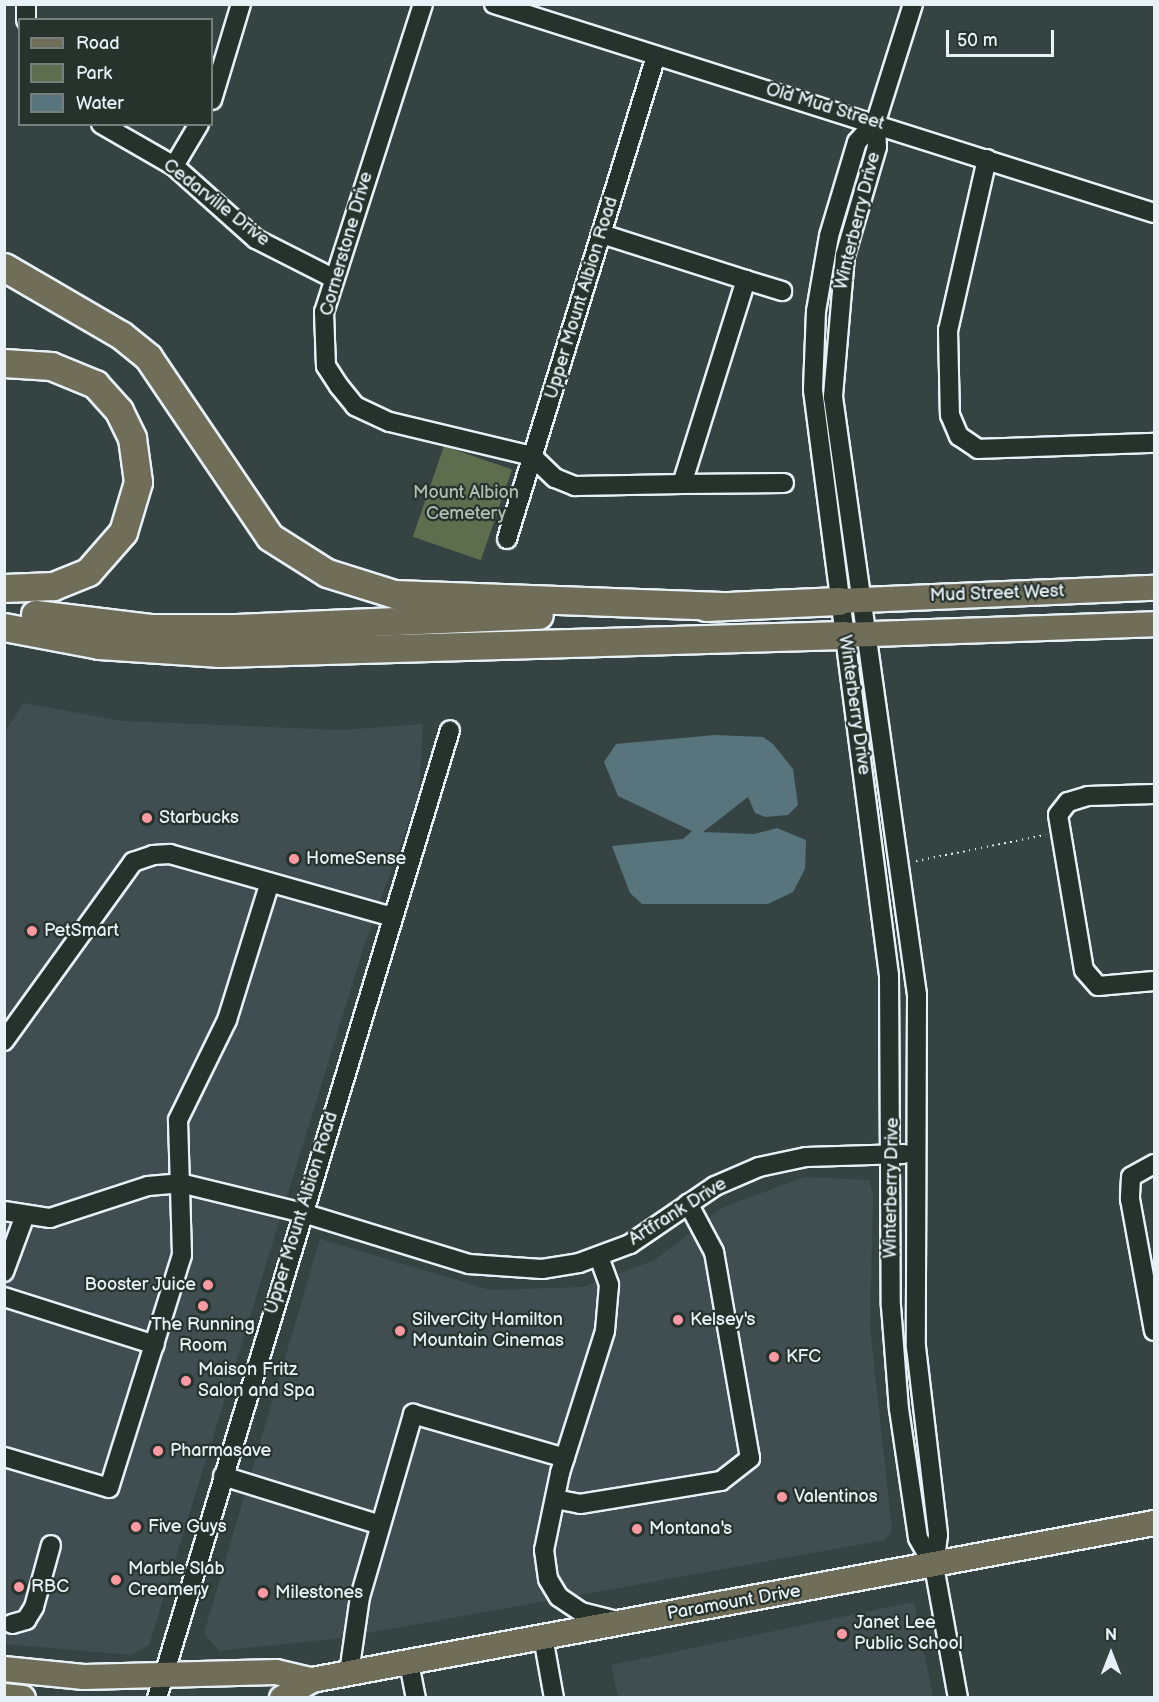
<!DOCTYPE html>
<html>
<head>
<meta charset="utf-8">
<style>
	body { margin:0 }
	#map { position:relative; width:1159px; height:1702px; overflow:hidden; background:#354343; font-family:"Balsamiq Sans",sans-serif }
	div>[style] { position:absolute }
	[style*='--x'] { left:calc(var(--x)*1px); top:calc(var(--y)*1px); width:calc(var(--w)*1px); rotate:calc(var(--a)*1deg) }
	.built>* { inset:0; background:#404e52 }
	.green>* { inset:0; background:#5f6d4f; transform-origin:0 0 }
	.water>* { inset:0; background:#58757d }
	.path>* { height:2px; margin-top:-1px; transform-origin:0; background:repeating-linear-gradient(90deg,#e8f1f8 0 1.5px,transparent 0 6px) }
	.roads { filter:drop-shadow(2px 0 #e8f1f8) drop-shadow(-2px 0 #e8f1f8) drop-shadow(0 2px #e8f1f8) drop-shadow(0 -2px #e8f1f8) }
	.minor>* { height:18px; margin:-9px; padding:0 9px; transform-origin:9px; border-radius:9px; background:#26332d }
	.major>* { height:24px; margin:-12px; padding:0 12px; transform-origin:12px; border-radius:12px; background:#706e59 }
	.highway>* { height:27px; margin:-13.5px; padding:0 13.5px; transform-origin:13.5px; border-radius:13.5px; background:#706e59 }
	.dots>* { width:16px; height:16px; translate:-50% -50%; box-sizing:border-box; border:3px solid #26332d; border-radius:50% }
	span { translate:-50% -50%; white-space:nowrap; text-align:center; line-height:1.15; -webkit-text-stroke:4.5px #26332d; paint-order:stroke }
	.street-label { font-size:18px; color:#e8f1f8 }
	.park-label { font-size:18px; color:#b1bcb4 }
	.poi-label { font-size:18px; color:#e8f1f8 }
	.left { translate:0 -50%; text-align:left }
	.right { translate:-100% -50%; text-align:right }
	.frame { position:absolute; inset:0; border:6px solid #e8f1f8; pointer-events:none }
	.legend { position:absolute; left:18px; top:18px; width:195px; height:108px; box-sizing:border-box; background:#26332d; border:2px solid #747f7e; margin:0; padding:8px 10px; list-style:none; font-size:18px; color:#e8f1f8 }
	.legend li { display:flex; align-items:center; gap:12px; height:30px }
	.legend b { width:30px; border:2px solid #747f7e }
	.north { position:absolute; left:1081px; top:1624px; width:60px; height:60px; -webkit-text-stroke:4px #26332d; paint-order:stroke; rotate:0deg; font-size:16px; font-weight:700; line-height:24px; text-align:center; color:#e8f1f8 }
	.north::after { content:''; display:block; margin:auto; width:21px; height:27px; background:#e8f1f8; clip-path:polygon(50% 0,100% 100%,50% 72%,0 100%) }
	.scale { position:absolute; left:946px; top:30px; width:108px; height:27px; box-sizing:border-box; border:3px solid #e8f1f8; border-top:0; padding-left:8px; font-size:18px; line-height:21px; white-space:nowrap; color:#e8f1f8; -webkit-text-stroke:4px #26332d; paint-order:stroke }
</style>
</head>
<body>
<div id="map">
	<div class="built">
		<div style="clip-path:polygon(24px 703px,122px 721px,342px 730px,423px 724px,419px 794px,364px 946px,149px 1645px,131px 1655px,5px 1644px,5px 731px)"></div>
		<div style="clip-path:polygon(805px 1177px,869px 1180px,873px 1194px,870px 1327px,892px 1530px,885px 1540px,340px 1638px,219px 1651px,204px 1633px,320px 1239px,490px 1290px,583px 1287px,655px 1260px,723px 1207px)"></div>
		<div style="clip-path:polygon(914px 1602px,933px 1697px,618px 1697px,611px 1665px)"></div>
	</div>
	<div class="green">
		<div style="left:444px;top:446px;width:72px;height:96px;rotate:19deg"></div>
	</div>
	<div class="water">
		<div style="clip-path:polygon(715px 735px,763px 737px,773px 744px,793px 769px,798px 805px,788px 815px,765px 817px,755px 813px,748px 797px,703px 832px,754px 834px,777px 828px,806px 840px,805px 869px,793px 892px,768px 904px,642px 904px,630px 893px,612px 846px,683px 839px,692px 831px,618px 796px,604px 762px,616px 744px)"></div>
	</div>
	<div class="path">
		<div style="--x:916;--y:861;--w:132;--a:-11.4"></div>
	</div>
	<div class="roads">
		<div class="minor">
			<div style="--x:26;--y:4;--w:16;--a:90"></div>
			<div style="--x:423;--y:4;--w:324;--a:107.8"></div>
			<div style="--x:324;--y:312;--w:54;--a:87.9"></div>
			<div style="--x:326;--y:366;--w:24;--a:57"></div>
			<div style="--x:339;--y:386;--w:26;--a:51"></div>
			<div style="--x:355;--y:406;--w:38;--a:25"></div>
			<div style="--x:390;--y:422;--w:146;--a:13.5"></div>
			<div style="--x:532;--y:456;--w:32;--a:44"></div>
			<div style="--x:555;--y:478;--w:22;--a:22"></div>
			<div style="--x:575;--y:486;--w:107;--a:-1.1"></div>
			<div style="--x:682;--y:484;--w:214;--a:-72.6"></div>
			<div style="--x:746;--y:280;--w:151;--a:-162.3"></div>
			<div style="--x:494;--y:4;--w:692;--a:17.57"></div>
			<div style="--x:913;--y:4;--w:123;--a:107.5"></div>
			<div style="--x:876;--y:121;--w:26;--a:88"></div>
			<div style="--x:877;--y:147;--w:114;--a:106.4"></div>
			<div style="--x:845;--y:256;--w:142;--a:94.9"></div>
			<div style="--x:833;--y:397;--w:604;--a:82"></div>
			<div style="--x:917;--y:995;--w:352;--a:90.2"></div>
			<div style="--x:916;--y:1347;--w:189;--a:83.3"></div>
			<div style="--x:938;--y:1535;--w:31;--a:97"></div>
			<div style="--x:934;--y:1566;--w:134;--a:79.7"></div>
			<div style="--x:212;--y:100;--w:100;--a:-73.2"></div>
			<div style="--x:876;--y:121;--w:28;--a:132"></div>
			<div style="--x:857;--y:142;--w:98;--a:106.6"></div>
			<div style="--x:829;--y:236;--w:76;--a:99.8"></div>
			<div style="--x:816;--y:311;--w:79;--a:92.2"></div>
			<div style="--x:813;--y:390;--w:590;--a:82.6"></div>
			<div style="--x:889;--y:975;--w:331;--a:89.7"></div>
			<div style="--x:891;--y:1306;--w:103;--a:85.6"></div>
			<div style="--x:899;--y:1409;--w:130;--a:81.6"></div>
			<div style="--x:918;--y:1538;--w:32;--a:60"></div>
			<div style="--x:101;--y:124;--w:84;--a:29.9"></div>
			<div style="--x:174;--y:166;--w:110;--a:41.7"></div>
			<div style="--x:256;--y:239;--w:86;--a:26.9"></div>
			<div style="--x:987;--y:159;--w:175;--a:102.8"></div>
			<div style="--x:948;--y:330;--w:85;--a:88.7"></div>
			<div style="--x:950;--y:415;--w:23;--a:67"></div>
			<div style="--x:959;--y:436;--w:23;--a:34"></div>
			<div style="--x:978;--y:449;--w:176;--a:-2"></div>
			<div style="--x:174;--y:166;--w:49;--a:-59.2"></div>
			<div style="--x:746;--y:280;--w:38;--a:17"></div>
			<div style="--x:682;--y:484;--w:102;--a:-0.6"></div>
			<div style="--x:507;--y:539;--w:505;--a:-72.86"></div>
			<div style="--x:1154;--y:794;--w:66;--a:178.3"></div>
			<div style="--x:1088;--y:796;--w:21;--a:163"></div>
			<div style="--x:1068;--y:802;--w:16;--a:128"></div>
			<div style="--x:1058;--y:815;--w:157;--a:80.5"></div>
			<div style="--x:1084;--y:970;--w:21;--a:49"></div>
			<div style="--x:1098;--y:986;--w:56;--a:-5.1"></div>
			<div style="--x:4;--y:1041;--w:221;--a:-54.2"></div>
			<div style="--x:133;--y:862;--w:21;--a:-19"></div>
			<div style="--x:153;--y:855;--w:17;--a:-3"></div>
			<div style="--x:170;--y:854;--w:231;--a:15.8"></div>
			<div style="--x:1154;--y:1164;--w:26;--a:151"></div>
			<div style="--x:1131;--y:1177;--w:22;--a:93"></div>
			<div style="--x:1130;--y:1199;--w:134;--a:79.7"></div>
			<div style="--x:4;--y:1211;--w:47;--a:8.7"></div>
			<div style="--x:50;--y:1218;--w:103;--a:-18.1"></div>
			<div style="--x:148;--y:1186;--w:32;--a:-5"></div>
			<div style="--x:180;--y:1183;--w:127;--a:13.7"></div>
			<div style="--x:303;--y:1213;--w:174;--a:17.1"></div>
			<div style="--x:469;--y:1264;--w:73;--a:3.9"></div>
			<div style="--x:542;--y:1269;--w:37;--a:-9"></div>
			<div style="--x:579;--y:1263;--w:54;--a:-20.4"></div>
			<div style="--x:630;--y:1244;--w:103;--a:-34.3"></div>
			<div style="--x:715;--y:1186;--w:48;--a:-23.4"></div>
			<div style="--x:759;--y:1167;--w:48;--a:-12"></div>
			<div style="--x:806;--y:1157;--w:98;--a:-1.8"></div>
			<div style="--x:599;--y:1257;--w:30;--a:70"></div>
			<div style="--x:609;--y:1285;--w:46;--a:95"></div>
			<div style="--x:605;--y:1331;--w:149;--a:107.6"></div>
			<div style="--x:560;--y:1473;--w:79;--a:101.7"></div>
			<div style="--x:544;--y:1550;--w:29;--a:82"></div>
			<div style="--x:548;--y:1579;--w:21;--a:59"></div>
			<div style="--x:559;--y:1597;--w:27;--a:34"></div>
			<div style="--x:581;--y:1612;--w:37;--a:14"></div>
			<div style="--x:4;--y:1272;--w:58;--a:-69.7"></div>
			<div style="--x:4;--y:1297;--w:158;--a:17.6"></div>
			<div style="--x:4;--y:1457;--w:109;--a:16.4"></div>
			<div style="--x:109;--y:1488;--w:244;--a:-72.6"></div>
			<div style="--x:182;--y:1255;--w:135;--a:-91.7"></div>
			<div style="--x:178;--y:1120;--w:111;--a:-63.9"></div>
			<div style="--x:227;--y:1020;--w:141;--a:-72.7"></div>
			<div style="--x:223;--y:1476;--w:164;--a:17.3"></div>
			<div style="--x:555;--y:1499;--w:25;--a:11"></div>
			<div style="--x:580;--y:1504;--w:143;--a:-9.3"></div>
			<div style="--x:721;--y:1481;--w:37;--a:-38"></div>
			<div style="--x:750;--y:1458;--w:209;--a:-99.9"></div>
			<div style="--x:714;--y:1252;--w:55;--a:-118"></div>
			<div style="--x:12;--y:1624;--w:15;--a:-16"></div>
			<div style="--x:26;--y:1620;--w:15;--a:-58"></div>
			<div style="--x:34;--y:1607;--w:64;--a:-74.7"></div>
			<div style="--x:543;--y:1637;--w:62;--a:79.8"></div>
			<div style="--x:409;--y:1663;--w:36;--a:79"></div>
			<div style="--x:349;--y:1673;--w:77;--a:-81.8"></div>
			<div style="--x:360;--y:1597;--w:191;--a:-73.8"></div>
			<div style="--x:413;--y:1414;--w:158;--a:16.1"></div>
			<div style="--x:157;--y:1698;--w:1011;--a:-73.16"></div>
		</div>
		<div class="major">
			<div style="--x:839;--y:601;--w:315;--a:-2.4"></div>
			<div style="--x:844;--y:635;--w:310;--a:-2"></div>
			<div style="--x:4;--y:1669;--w:80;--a:5.7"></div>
			<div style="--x:84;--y:1677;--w:192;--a:-1.5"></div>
			<div style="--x:276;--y:1672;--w:37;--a:13"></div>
			<div style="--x:312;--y:1680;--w:857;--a:-10.56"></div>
			<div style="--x:4;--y:1696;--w:19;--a:6"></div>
			<div style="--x:282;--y:1698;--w:35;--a:-31"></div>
		</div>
		<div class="highway">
			<div style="--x:4;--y:267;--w:135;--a:30.2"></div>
			<div style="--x:121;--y:335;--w:35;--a:39"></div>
			<div style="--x:148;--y:357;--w:217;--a:55.9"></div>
			<div style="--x:270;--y:537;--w:67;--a:32.3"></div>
			<div style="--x:327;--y:573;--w:70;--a:17.4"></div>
			<div style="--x:394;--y:594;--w:328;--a:2.1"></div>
			<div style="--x:4;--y:363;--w:47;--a:3.7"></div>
			<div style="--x:51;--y:366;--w:48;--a:22.2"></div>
			<div style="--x:95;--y:384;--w:36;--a:48"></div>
			<div style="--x:119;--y:411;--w:30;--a:64"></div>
			<div style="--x:132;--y:438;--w:44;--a:82.2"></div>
			<div style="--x:138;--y:482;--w:52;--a:106.7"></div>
			<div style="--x:123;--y:532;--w:53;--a:131.2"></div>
			<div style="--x:88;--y:572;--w:38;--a:158"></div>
			<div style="--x:53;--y:586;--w:49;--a:177.7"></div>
			<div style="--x:706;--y:607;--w:133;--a:-2.6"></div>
			<div style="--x:35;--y:614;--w:116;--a:6.9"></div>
			<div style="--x:150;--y:628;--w:86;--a:0"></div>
			<div style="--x:236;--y:628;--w:303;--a:-2.5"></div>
			<div style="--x:4;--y:627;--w:97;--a:10.7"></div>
			<div style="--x:99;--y:645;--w:121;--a:3.8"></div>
			<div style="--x:220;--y:653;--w:624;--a:-1.65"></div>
		</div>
	</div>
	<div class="dots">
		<div style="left:147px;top:818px;background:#ff9aa2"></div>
		<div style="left:294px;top:859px;background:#ff9aa2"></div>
		<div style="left:32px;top:931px;background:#ff9aa2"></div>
		<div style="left:208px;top:1285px;background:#ff9aa2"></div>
		<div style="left:203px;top:1306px;background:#ff9aa2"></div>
		<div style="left:678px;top:1320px;background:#ff9aa2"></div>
		<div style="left:400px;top:1331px;background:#ff9aa2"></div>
		<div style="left:774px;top:1357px;background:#ff9aa2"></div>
		<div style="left:186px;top:1381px;background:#ff9aa2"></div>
		<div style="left:158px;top:1451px;background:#ff9aa2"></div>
		<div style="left:782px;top:1497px;background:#ff9aa2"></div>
		<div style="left:136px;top:1527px;background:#ff9aa2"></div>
		<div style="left:637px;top:1529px;background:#ff9aa2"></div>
		<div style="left:116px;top:1580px;background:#ff9aa2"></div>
		<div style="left:19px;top:1587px;background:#ff9aa2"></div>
		<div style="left:263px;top:1593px;background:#ff9aa2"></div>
		<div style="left:842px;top:1634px;background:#ff9aa2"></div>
	</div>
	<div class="street-label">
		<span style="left:825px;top:107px;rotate:17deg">Old Mud Street</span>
		<span style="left:216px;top:203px;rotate:38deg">Cedarville Drive</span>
		<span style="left:858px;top:221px;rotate:-76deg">Winterberry Drive</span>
		<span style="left:347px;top:244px;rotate:-74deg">Cornerstone Drive</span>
		<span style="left:582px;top:298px;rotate:-73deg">Upper Mount Albion Road</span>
		<span style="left:997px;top:594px;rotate:-2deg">Mud Street West</span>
		<span style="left:854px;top:705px;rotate:82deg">Winterberry Drive</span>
		<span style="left:892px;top:1188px;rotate:-89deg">Winterberry Drive</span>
		<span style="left:678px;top:1212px;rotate:-32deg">Artfrank Drive</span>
		<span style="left:302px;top:1213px;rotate:-73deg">Upper Mount Albion Road</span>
		<span style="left:734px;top:1603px;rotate:-10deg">Paramount Drive</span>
	</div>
	<div class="park-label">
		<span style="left:466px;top:504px">Mount Albion<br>Cemetery</span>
	</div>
	<div class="poi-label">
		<span class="left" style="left:159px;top:818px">Starbucks</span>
		<span class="left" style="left:306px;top:859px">HomeSense</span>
		<span class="left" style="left:44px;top:931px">PetSmart</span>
		<span class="right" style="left:196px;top:1285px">Booster Juice</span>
		<span class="left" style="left:690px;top:1320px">Kelsey's</span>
		<span class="left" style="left:412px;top:1331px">SilverCity Hamilton<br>Mountain Cinemas</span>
		<span style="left:203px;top:1336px">The Running<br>Room</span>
		<span class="left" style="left:786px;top:1357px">KFC</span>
		<span class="left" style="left:198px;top:1381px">Maison Fritz<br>Salon and Spa</span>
		<span class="left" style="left:170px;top:1451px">Pharmasave</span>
		<span class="left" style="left:794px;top:1497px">Valentinos</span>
		<span class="left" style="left:148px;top:1527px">Five Guys</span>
		<span class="left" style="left:649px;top:1529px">Montana's</span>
		<span class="left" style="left:128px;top:1580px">Marble Slab<br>Creamery</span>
		<span class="left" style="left:31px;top:1587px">RBC</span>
		<span class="left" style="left:275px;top:1593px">Milestones</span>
		<span class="left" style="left:854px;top:1634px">Janet Lee<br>Public School</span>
	</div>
	<div class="frame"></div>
	<ul class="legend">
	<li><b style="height:8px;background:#706e59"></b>Road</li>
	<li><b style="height:16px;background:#5f6d4f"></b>Park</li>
	<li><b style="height:16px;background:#58757d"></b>Water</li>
	</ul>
	<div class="north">N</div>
	<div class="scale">50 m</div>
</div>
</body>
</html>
